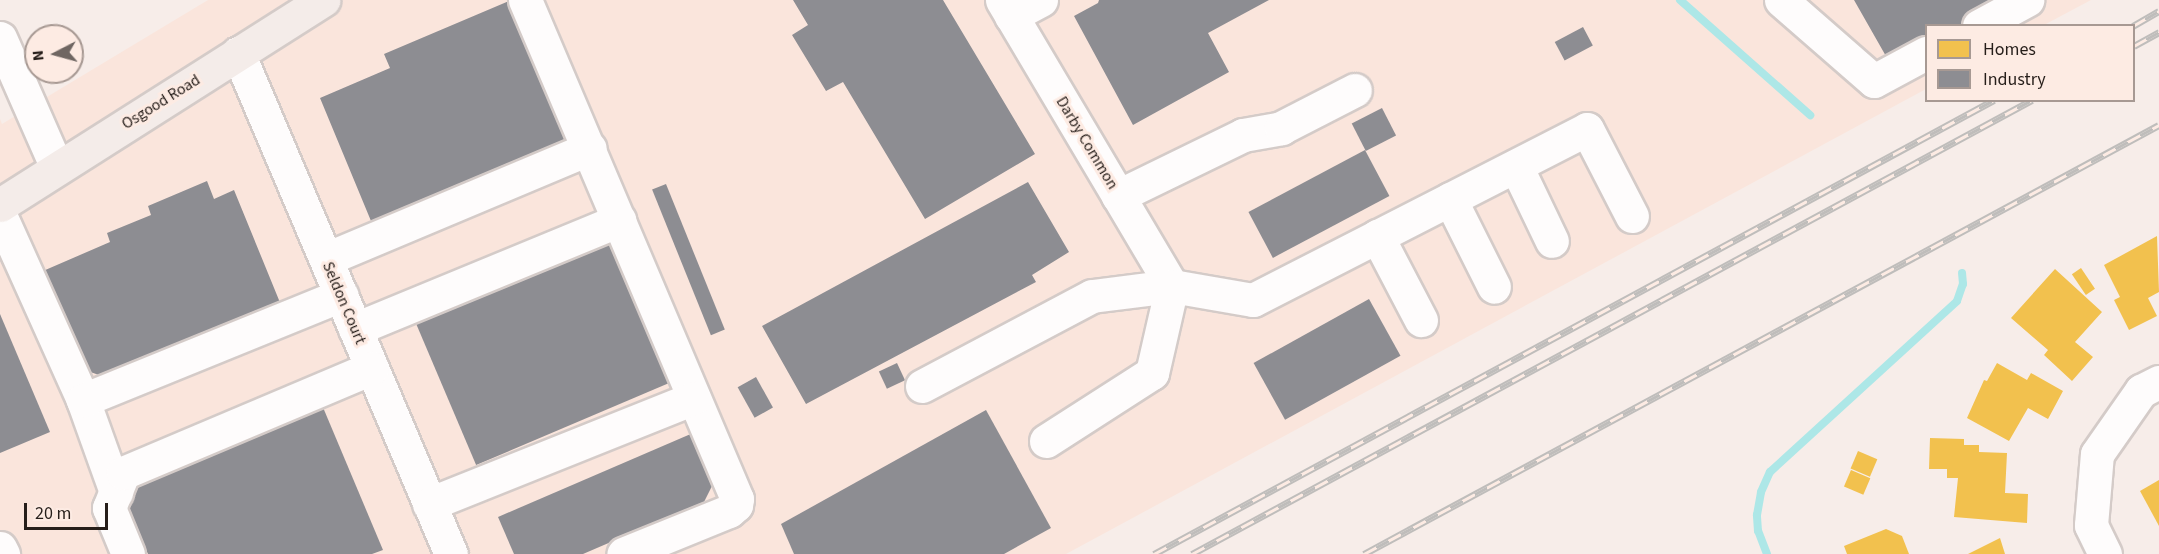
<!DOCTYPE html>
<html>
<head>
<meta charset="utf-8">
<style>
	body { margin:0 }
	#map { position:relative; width:2159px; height:554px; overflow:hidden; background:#f7ede9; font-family:"Source Sans 3",sans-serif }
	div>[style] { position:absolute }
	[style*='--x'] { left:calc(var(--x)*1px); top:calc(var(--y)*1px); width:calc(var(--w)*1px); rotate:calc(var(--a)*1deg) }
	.built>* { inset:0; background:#fae5dc }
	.homes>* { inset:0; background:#f2c14e; transform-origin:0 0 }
	.industry>* { inset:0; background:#8d8d92; transform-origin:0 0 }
	.stream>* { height:8px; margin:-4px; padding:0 4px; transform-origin:4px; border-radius:4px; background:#ade7e7 }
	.roads { filter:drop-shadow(2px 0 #d4cbc8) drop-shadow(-2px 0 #d4cbc8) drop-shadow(0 2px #d4cbc8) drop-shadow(0 -2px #d4cbc8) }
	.minor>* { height:33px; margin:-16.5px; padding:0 16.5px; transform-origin:16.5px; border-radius:16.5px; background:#fefcfc }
	.major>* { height:33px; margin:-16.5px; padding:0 16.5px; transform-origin:16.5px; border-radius:16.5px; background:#f4ece9 }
	.rail>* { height:7px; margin-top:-3.5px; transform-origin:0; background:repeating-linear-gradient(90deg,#fdebe3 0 14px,#bfbdbb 0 28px); box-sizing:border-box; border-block:2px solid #bfbdbb }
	span { translate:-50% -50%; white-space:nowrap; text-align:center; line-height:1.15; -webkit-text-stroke:6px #fdebe3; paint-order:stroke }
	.street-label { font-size:16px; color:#261e1a }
	.legend { position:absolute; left:1925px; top:24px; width:210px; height:78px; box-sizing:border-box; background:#fdebe3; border:2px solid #a79993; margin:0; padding:8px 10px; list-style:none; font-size:18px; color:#261e1a }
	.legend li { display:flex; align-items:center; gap:12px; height:30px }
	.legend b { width:30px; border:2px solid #a79993 }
	.north { position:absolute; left:24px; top:24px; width:60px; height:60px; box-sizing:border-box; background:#fdebe3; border:2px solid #a79993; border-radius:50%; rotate:264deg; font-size:16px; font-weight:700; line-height:24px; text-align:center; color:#261e1a }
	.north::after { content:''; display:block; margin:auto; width:21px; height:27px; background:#6f6662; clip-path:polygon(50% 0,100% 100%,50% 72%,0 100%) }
	.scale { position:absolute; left:24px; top:503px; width:84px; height:27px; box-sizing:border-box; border:3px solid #261e1a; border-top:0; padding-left:8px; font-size:18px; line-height:21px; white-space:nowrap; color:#261e1a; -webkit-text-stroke:4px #fdebe3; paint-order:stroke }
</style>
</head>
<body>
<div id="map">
	<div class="built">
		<div style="clip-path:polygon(208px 0,2091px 0,2044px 25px,1926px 26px,1926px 89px,1066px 554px,0 554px,0 119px,2px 124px)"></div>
	</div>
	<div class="homes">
		<div style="clip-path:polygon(2157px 236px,2159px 292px,2148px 298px,2157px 316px,2129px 330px,2114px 300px,2120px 297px,2104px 265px)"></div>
		<div style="left:2081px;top:268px;width:25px;height:11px;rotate:56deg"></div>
		<div style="clip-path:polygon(2055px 269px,2102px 312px,2075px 342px,2093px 357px,2072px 381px,2044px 355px,2048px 350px,2011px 318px)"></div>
		<div style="clip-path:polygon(1997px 363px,2027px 380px,2031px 373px,2063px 391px,2048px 419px,2028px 408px,2009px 441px,1967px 418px,1984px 380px,1987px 381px)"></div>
		<div style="clip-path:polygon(1930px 438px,1964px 439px,1964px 445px,1979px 445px,1979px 452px,2007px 453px,2005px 493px,2028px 494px,2027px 523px,1954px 517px,1958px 478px,1947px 478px,1947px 469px,1929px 469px)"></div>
		<div style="left:1858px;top:451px;width:21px;height:19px;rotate:23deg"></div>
		<div style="left:1851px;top:470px;width:21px;height:18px;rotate:23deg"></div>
		<div style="clip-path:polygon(2159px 480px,2159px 526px,2140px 491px)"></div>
		<div style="clip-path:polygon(1886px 529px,1902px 536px,1909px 554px,1847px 554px,1844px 546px)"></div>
		<div style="clip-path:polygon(2000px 538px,2005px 554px,1968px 554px)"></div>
	</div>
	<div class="industry">
		<div style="clip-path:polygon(793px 0,943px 0,1035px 154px,925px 219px,843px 82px,826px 91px,792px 35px,808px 25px)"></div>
		<div style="clip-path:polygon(1099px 0,1269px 0,1208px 33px,1229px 72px,1133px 125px,1074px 16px,1098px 3px)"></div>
		<div style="clip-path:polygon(1854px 0,2003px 0,1959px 26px,1926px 26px,1926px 44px,1891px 65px)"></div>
		<div style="clip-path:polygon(509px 1px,566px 139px,371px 221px,320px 98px,390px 68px,384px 54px)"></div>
		<div style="left:1583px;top:27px;width:21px;height:32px;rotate:62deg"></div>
		<div style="left:1382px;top:108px;width:31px;height:34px;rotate:63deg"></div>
		<div style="left:1365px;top:150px;width:52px;height:132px;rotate:62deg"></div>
		<div style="clip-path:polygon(207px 181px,214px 199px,234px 190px,281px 305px,107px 378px,85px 370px,43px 271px,110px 242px,107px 233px,151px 215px,148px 206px)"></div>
		<div style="clip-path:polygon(1028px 182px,1069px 252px,1032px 275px,1036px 282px,806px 404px,762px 326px)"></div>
		<div style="left:666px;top:184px;width:157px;height:15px;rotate:68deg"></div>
		<div style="left:617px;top:239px;width:153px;height:218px;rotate:67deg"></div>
		<div style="left:1369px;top:299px;width:65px;height:132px;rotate:61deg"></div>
		<div style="clip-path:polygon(0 314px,50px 432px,0 453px)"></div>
		<div style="left:897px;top:363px;width:19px;height:20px;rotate:65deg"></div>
		<div style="left:756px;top:377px;width:35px;height:21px;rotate:61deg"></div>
		<div style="clip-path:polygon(322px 405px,383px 550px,372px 554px,148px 554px,127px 504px,136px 483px)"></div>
		<div style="clip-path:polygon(986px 410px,1051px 528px,1004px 554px,794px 554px,781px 524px)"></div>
		<div style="clip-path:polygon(693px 433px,714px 482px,704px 502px,583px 554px,514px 554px,498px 517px)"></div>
	</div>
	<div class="stream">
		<div style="--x:1680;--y:0;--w:174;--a:41.5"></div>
		<div style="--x:1767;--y:554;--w:25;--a:-111"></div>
		<div style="--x:1758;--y:531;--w:16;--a:-94"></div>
		<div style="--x:1757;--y:515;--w:23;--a:-80"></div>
		<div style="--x:1761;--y:492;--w:22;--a:-66"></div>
		<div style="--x:1770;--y:472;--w:253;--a:-42.4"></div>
		<div style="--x:1957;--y:301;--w:18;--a:-71"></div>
		<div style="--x:1963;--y:284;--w:11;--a:-95"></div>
	</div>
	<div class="roads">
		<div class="minor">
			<div style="--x:525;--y:0;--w:542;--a:66.98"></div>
			<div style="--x:737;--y:499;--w:6;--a:99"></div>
			<div style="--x:736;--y:505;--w:9;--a:139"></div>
			<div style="--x:729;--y:511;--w:114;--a:157.9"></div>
			<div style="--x:1002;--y:0;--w:333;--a:59.3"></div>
			<div style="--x:1781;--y:0;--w:123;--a:41.1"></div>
			<div style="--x:1874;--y:81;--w:59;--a:-28.3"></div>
			<div style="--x:1011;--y:16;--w:34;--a:-28"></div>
			<div style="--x:1979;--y:26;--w:55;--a:-28.4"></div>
			<div style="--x:0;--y:38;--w:142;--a:66.3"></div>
			<div style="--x:238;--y:53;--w:544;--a:66.97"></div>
			<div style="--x:1516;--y:166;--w:83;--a:64.4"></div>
			<div style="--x:1118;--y:196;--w:139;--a:-26"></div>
			<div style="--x:1243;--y:135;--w:39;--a:-10"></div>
			<div style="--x:1281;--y:128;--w:83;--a:-27.2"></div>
			<div style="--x:1450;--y:199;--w:98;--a:63.4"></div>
			<div style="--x:0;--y:215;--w:203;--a:65.8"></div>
			<div style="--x:83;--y:400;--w:98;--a:70.3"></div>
			<div style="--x:1377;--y:236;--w:95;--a:62.4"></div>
			<div style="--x:326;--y:259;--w:286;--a:-22.8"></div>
			<div style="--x:355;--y:329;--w:286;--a:-22.4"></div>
			<div style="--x:922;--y:386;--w:192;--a:-27.9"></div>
			<div style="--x:1092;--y:296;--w:81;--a:-7.1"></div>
			<div style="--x:1172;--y:286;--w:82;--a:9.8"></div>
			<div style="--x:1253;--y:300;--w:375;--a:-27.1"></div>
			<div style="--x:1587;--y:129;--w:98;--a:62.7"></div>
			<div style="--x:83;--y:400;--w:279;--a:-22.1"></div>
			<div style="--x:1046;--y:441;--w:126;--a:-32.7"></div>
			<div style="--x:1152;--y:373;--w:89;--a:-77.1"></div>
			<div style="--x:429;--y:504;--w:285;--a:-21.8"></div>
			<div style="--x:0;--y:548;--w:7;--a:63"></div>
			<div style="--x:128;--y:554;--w:50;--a:-112.4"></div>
			<div style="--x:109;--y:508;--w:38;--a:-68"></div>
			<div style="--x:123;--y:473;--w:270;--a:-22.9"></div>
			<div style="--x:2105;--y:554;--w:32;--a:-116"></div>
			<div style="--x:2091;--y:525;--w:71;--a:-85.2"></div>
			<div style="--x:2097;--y:454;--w:77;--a:-55.1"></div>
			<div style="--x:2141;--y:391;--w:20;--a:-27"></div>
		</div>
		<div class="major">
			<div style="--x:0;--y:205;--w:383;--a:-32.4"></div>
		</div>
	</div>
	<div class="rail">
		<div style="--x:2133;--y:26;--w:30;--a:-30"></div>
		<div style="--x:2134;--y:46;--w:29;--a:-29"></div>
		<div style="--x:1154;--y:554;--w:955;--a:-28.39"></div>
		<div style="--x:1192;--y:554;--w:955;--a:-28.39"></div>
		<div style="--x:1364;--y:554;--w:903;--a:-28.35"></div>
	</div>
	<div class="street-label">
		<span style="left:161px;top:102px;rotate:-32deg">Osgood Road</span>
		<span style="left:1087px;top:143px;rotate:59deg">Darby Common</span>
		<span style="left:344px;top:303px;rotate:67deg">Seldon Court</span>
	</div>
	<ul class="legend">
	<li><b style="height:16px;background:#f2c14e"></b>Homes</li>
	<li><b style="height:16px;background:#8d8d92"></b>Industry</li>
	</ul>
	<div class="north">N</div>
	<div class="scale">20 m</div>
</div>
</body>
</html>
